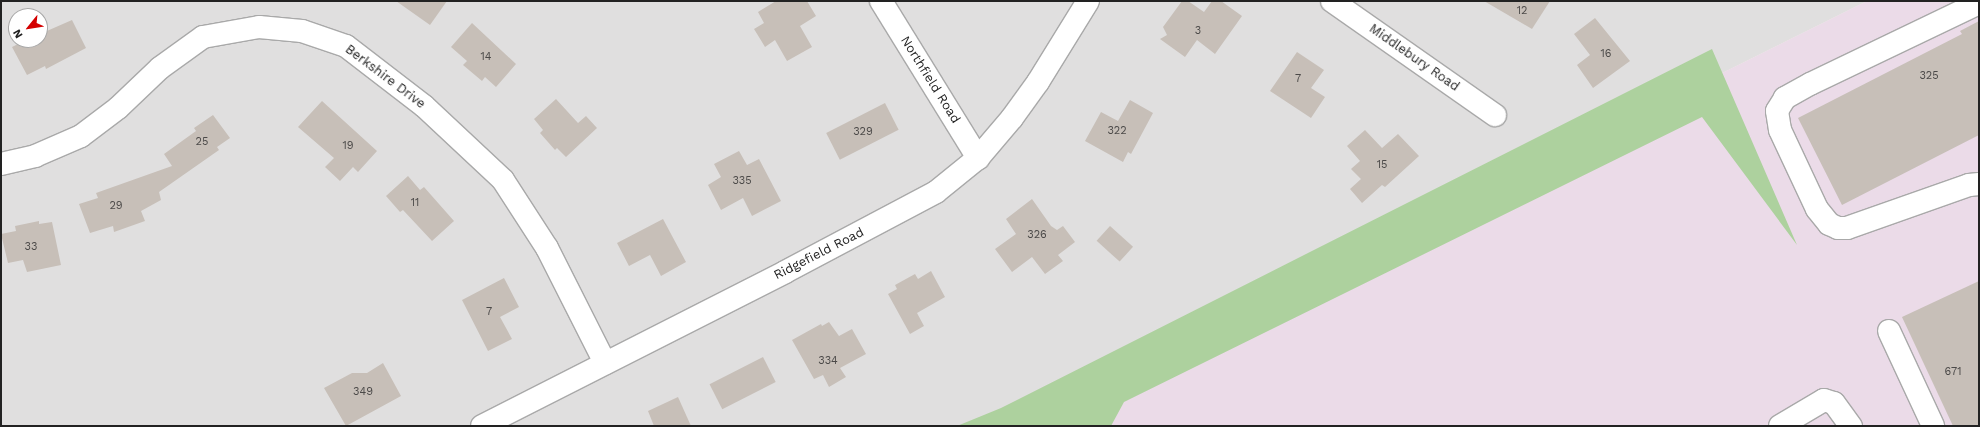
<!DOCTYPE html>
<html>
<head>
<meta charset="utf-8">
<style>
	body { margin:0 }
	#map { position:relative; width:1980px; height:427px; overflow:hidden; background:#f2efe9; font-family:"Work Sans",sans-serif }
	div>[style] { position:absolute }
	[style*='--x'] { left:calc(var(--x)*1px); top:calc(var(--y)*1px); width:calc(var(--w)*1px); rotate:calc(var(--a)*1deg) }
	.residential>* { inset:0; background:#e0dfdf }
	.industrial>* { inset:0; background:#ebdbe8 }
	.forest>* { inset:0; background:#add19e }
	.building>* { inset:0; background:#c7bfb8; transform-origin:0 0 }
	.roads { filter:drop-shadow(1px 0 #a9a9a9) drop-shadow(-1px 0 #a9a9a9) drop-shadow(0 1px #a9a9a9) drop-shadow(0 -1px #a9a9a9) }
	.minor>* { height:22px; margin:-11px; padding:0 11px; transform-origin:11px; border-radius:11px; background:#fff }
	span { translate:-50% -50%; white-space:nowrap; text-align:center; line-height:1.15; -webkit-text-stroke:4px #fff; paint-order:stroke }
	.number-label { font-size:11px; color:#4b4948 }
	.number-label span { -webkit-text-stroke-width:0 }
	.street-label { font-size:13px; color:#222 }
	.frame { position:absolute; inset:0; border:2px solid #222; pointer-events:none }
	.north { position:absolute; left:8px; top:8px; width:40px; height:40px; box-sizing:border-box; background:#fff; border:1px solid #a7a7a7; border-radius:50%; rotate:240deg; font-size:11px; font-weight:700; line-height:16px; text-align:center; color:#222 }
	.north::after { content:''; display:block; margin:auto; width:14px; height:18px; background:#d40000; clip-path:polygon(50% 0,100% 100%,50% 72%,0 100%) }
</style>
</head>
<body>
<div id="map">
	<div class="residential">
		<div style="clip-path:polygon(evenodd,1px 1px,1867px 1px,1013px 426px,1px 426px,1px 1px,16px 16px,40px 16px,40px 40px,16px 40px,16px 16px)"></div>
	</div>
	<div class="industrial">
		<div style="clip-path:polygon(1867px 1px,1979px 1px,1979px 426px,1013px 426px)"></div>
	</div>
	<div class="forest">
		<div style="clip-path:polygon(1712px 49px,1797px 245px,1702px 117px,1124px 402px,1111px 426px,957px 426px,1001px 408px)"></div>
	</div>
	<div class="building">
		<div style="clip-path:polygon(396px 1px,447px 1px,430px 25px)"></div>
		<div style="clip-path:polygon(776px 1px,807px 1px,816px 16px,800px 26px,812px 47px,787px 61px,775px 40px,765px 47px,754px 29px,764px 23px,758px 12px)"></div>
		<div style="clip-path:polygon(1182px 1px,1188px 1px,1204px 12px,1212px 1px,1221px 1px,1242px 16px,1215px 54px,1197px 40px,1185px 57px,1160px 39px,1167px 35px,1163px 27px)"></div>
		<div style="clip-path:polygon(1484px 1px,1550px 1px,1532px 29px)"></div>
		<div style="clip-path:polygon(1595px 18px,1630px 61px,1593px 88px,1577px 65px,1590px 55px,1574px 34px)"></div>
		<div style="clip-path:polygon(72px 20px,86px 48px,46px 69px,45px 66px,27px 75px,12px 47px,26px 40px,40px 40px,40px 34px)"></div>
		<div style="clip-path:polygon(1979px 21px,1979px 135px,1842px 205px,1798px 118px,1962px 34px,1960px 31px)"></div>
		<div style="clip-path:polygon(472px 23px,516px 64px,496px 87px,485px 77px,482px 81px,463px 65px,467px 61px,451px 47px)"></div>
		<div style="clip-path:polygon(1297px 52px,1324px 70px,1311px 88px,1325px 97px,1311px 118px,1270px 91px)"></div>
		<div style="clip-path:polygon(556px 99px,578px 123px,586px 116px,597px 128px,566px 157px,557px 148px,555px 150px,540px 133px,543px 130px,534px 119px)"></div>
		<div style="clip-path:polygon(1130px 100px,1153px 113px,1131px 154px,1128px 152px,1123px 162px,1085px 141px,1101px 112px,1118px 121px)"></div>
		<div style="clip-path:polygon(322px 101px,377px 151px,358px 172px,353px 167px,340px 181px,325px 167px,334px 158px,298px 127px)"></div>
		<div style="left:885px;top:103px;width:30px;height:66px;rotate:63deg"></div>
		<div style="clip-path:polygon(213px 115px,230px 138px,217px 147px,219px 150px,159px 192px,161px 200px,141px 211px,145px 221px,114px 232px,113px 226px,90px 233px,79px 204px,98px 198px,96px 193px,172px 166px,164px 154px,196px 131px,194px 128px)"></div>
		<div style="clip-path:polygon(1365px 130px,1382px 148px,1398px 134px,1419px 156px,1385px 187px,1382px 185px,1362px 203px,1350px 189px,1361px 179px,1351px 169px,1360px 161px,1347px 146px)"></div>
		<div style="clip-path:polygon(739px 151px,747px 165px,759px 159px,781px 201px,752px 216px,743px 198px,721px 210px,708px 185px,721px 177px,714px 164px)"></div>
		<div style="clip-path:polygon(408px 176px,420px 190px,424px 187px,454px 221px,432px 241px,403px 210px,400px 212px,386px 196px)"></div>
		<div style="clip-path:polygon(1032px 199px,1051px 226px,1057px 230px,1063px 226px,1075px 242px,1058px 255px,1063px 261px,1045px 274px,1032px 257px,1012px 272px,995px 249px,1016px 234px,1006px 219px)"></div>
		<div style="clip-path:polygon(663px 219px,686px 262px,661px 276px,650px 255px,629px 266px,617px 243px)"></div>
		<div style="clip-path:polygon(39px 221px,39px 224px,52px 222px,61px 265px,27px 272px,23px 260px,8px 263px,1px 234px,16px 231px,15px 226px)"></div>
		<div style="left:1110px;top:226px;width:31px;height:20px;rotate:42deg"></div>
		<div style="clip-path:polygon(931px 271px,945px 297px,917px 313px,924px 326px,910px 334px,888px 294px,897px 289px,895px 285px,915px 274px,918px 279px)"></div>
		<div style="clip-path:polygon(504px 278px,519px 307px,500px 317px,512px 339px,488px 351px,462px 300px)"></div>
		<div style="clip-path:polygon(1979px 281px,1979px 426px,1953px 426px,1902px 317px)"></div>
		<div style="clip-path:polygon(829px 322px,839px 336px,852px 329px,866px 354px,840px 368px,846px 377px,829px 387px,823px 375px,814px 379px,792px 340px,821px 324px,822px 326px)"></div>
		<div style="left:763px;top:357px;width:28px;height:60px;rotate:63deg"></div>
		<div style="clip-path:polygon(383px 363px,401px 396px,346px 426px,324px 388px,352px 373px,367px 373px)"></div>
		<div style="clip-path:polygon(678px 397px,691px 426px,654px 426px,648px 411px)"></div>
	</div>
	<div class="roads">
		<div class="minor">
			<div style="--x:881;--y:1;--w:185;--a:58.3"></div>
			<div style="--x:1332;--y:1;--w:199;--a:35"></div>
			<div style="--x:1979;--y:3;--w:187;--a:154.4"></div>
			<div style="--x:1810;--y:84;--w:29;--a:151"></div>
			<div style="--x:1785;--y:98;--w:15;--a:122"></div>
			<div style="--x:1777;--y:111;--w:19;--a:81"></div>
			<div style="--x:1780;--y:130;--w:87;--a:64.9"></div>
			<div style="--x:1817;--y:209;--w:19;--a:51"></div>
			<div style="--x:1829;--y:224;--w:10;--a:24"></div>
			<div style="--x:1838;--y:228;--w:9;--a:0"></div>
			<div style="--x:1847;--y:228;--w:129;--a:-19.4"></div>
			<div style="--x:1969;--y:185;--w:10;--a:-6"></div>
			<div style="--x:1;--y:164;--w:35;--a:-13"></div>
			<div style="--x:35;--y:156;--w:50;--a:-23.5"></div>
			<div style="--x:81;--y:136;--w:46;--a:-37.1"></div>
			<div style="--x:118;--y:108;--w:58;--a:-43.6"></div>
			<div style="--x:160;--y:68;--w:53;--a:-35.8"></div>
			<div style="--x:203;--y:37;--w:57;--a:-10.1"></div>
			<div style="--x:259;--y:27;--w:43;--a:5.3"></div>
			<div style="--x:302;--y:31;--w:46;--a:18.8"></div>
			<div style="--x:346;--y:46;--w:98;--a:37.6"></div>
			<div style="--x:424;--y:106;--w:108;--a:43.1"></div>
			<div style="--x:503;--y:180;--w:81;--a:57.1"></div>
			<div style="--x:547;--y:248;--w:129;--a:63.2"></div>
			<div style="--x:1889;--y:331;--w:105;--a:65.1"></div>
			<div style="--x:482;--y:426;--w:340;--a:-26.9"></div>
			<div style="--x:785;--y:272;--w:171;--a:-27.9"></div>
			<div style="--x:936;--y:192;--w:54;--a:-39"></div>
			<div style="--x:978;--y:158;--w:52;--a:-49.6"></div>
			<div style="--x:1012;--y:118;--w:44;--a:-54.2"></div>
			<div style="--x:1038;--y:82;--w:95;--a:-58.3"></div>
			<div style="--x:1780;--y:426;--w:51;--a:-30.6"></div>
			<div style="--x:1824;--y:400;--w:10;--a:17"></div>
			<div style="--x:1834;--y:403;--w:29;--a:54"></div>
		</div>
	</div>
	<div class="number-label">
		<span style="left:1522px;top:11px">12</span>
		<span style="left:1198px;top:31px">3</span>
		<span style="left:1606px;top:54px">16</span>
		<span style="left:486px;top:57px">14</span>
		<span style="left:1929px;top:76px">325</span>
		<span style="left:1298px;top:79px">7</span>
		<span style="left:1117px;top:131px">322</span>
		<span style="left:863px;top:132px">329</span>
		<span style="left:202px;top:142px">25</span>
		<span style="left:348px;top:146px">19</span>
		<span style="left:1382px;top:165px">15</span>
		<span style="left:742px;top:181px">335</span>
		<span style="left:415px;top:203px">11</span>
		<span style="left:116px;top:206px">29</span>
		<span style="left:1037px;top:235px">326</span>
		<span style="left:31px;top:247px">33</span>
		<span style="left:489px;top:312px">7</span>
		<span style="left:828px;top:361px">334</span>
		<span style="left:1953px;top:372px">671</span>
		<span style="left:363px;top:392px">349</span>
	</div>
	<div class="street-label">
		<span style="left:1414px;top:58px;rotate:35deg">Middlebury Road</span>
		<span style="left:385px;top:77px;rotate:37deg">Berkshire Drive</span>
		<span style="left:930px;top:80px;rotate:58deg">Northfield Road</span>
		<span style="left:819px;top:254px;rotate:-27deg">Ridgefield Road</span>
	</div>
	<div class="frame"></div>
	<div class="north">N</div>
</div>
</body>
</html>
